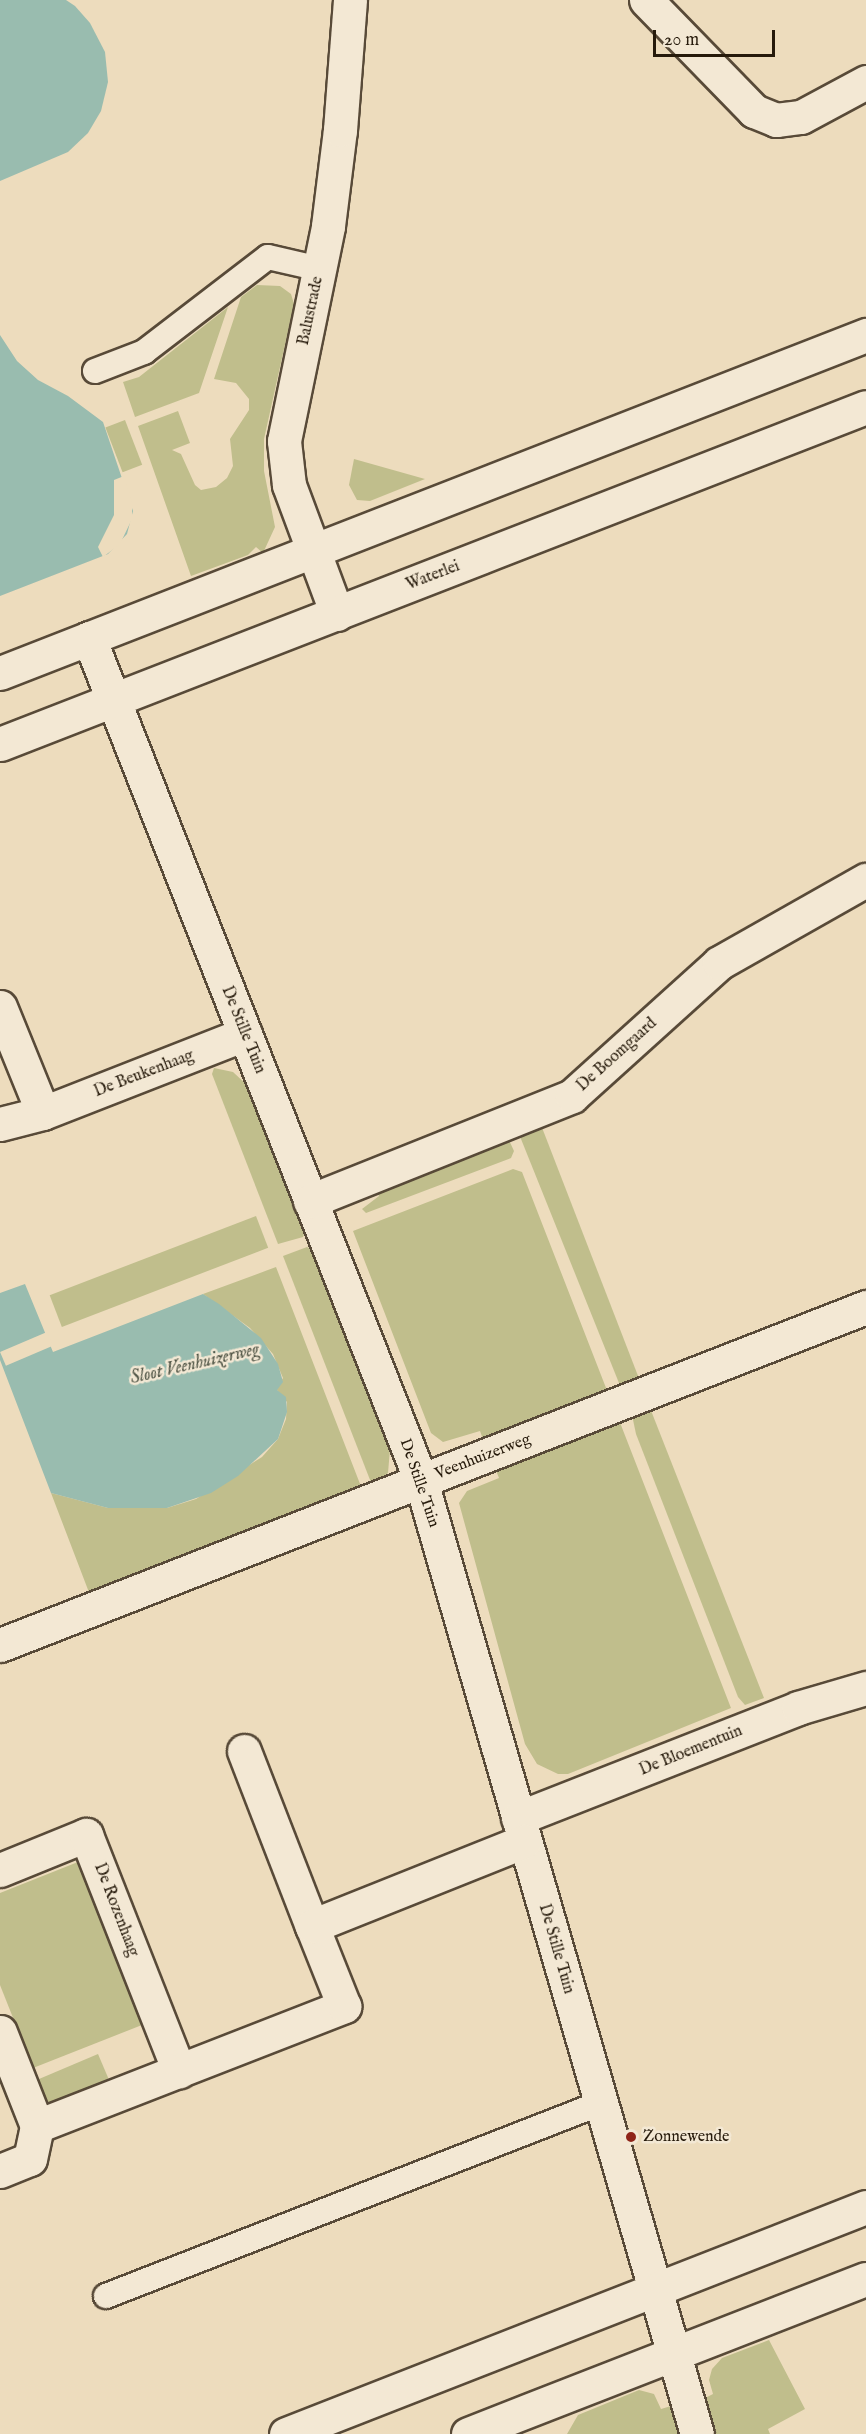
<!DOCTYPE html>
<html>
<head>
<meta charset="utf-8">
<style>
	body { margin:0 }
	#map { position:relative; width:866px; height:2434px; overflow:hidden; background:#eddcbd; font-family:"IM FELL English",serif }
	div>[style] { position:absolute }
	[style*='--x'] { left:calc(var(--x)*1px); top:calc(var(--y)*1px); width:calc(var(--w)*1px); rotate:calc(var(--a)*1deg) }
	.green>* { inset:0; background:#c0be8c; transform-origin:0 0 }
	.water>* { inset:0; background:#99bcaf }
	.pier>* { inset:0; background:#eddcbd; transform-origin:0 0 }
	.roads { filter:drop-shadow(2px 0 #584a38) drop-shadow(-2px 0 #584a38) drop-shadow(0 2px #584a38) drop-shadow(0 -2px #584a38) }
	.lane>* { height:24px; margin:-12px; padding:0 12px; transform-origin:12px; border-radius:12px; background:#f3e8d4 }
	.street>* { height:33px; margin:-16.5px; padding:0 16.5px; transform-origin:16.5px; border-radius:16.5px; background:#f3e8d4 }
	.dots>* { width:16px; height:16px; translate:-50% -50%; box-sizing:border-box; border:3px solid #f3e8d4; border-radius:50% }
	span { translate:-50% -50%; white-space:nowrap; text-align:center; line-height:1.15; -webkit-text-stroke:5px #f3e8d4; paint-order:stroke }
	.street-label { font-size:16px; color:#261a0b }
	.poi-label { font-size:16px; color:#261a0b }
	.left { translate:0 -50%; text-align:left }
	.water-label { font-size:18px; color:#4e5344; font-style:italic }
	.scale { position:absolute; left:653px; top:30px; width:122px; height:27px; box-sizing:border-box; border:3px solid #261a0b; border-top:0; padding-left:8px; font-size:18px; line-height:21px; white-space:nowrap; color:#261a0b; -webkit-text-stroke:4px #f3e8d4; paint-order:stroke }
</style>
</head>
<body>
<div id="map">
	<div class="green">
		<div style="clip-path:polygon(257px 285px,280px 286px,291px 294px,294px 304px,264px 439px,264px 471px,275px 527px,263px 553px,256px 547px,248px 555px,191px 576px,138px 426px,178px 411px,190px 443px,172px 450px,181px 454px,195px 485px,201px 490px,216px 487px,227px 478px,233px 466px,230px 439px,249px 410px,249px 399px,236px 383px,214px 379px,241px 297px)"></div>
		<div style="clip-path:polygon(228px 307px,199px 393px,135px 417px,123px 382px,139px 377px)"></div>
		<div style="left:125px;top:420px;width:48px;height:21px;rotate:69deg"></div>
		<div style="clip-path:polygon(354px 459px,425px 479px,370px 501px,357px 500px,349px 485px)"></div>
		<div style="clip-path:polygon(214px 1068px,233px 1072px,247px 1085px,305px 1231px,303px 1237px,278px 1244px,212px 1074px)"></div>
		<div style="clip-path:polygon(541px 1125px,640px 1381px,621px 1388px,519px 1134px)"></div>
		<div style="clip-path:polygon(508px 1138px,514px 1151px,511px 1158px,366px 1213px,362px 1209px,379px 1196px,376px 1189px)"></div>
		<div style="clip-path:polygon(513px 1169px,522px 1172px,608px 1393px,484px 1442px,480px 1431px,443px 1442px,431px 1433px,353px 1231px)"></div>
		<div style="left:256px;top:1216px;width:34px;height:221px;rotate:69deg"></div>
		<div style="clip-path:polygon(307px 1247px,311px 1249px,390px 1449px,388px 1473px,372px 1485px,283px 1256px)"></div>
		<div style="clip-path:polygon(276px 1267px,362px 1489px,90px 1595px,51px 1493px,108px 1508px,167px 1508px,196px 1499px,262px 1457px,278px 1439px,286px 1419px,287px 1402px,276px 1389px,283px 1378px,273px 1354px,250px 1328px,203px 1294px)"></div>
		<div style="clip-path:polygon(650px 1408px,764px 1698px,745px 1705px,738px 1697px,636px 1434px,632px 1415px)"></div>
		<div style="clip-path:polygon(619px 1420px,731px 1708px,568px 1774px,558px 1774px,537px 1764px,525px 1744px,459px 1503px,467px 1491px,499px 1478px,495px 1468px)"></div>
		<div style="clip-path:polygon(78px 1862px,142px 2025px,33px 2068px,0 1985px,0 1893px)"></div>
		<div style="left:98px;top:2054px;width:28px;height:66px;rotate:67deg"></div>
		<div style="clip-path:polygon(769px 2340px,805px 2409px,768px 2429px,770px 2434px,714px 2434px,703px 2399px,713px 2394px,709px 2380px,712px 2369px,722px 2358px)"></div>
		<div style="clip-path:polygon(639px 2390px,654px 2394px,661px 2409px,671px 2406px,679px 2434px,567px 2434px,578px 2415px)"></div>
	</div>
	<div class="water">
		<div style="clip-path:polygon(0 0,66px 0,75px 6px,90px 23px,105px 52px,108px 82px,101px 111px,88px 133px,68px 152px,0 181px)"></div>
		<div style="clip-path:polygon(0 335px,17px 361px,38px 380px,68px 396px,103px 422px,133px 511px,127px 534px,108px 554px,0 596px)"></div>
		<div style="clip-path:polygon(25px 1284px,53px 1352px,203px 1294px,219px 1304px,261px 1338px,278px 1364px,283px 1382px,277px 1390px,286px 1397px,287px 1412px,278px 1439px,238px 1476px,211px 1493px,167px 1508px,108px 1508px,51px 1493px,0 1360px,0 1293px)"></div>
	</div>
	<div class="pier">
		<div style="clip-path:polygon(124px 476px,132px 502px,132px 519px,120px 544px,103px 557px,98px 547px,114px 515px,114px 480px)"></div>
		<div style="left:47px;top:1332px;width:15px;height:51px;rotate:67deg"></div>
	</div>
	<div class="roads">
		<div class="lane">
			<div style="--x:95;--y:371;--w:53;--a:-21.2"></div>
			<div style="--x:144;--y:352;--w:156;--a:-37.5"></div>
			<div style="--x:268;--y:257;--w:53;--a:13"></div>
			<div style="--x:106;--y:2296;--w:531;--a:-21.3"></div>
		</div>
		<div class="street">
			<div style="--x:646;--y:0;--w:155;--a:45.8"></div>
			<div style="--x:754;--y:111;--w:24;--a:22"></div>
			<div style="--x:776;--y:120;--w:25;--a:-7"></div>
			<div style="--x:801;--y:117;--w:74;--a:-28.3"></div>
			<div style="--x:337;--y:614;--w:138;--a:-110.4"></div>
			<div style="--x:289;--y:485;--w:44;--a:-96.5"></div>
			<div style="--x:284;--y:441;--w:219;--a:-78.4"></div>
			<div style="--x:328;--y:226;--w:97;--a:-82.9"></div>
			<div style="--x:340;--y:130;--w:130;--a:-85.6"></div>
			<div style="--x:89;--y:638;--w:906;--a:68.5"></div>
			<div style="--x:421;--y:1481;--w:992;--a:73.85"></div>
			<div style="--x:0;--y:673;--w:930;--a:-21.32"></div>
			<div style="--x:0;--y:744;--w:929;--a:-21.26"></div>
			<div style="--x:0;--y:1007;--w:114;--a:67.9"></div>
			<div style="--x:0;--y:1124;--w:44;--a:-14.3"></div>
			<div style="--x:43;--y:1113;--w:217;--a:-21.4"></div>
			<div style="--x:310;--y:1201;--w:282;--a:-21.8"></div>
			<div style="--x:572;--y:1096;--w:198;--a:-42.1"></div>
			<div style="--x:719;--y:963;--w:169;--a:-29.5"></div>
			<div style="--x:0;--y:1645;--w:930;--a:-21.32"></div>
			<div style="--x:244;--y:1751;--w:188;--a:68.8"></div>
			<div style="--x:518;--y:1818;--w:301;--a:-21.4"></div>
			<div style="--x:798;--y:1708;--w:71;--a:-16.4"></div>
			<div style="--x:0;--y:1870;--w:93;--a:-22.1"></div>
			<div style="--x:86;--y:1835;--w:254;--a:68.5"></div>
			<div style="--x:0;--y:2032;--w:101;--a:68.5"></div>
			<div style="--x:0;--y:2171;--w:32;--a:-22"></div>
			<div style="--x:30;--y:2159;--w:34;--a:-78"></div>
			<div style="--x:37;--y:2126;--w:330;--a:-21.3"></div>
			<div style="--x:344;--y:2006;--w:86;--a:-111.8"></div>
			<div style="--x:312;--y:1926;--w:229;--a:-21.8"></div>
			<div style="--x:286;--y:2434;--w:623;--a:-21.37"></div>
			<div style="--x:468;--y:2434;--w:427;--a:-21.3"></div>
		</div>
	</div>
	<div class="dots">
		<div style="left:631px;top:2137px;background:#8f2418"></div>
	</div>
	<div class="street-label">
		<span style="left:311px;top:311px;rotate:-78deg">Balustrade</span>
		<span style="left:433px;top:576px;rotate:-21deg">Waterlei</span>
		<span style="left:243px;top:1030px;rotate:68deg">De Stille Tuin</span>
		<span style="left:617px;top:1055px;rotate:-42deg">De Boomgaard</span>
		<span style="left:144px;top:1074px;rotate:-21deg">De Beukenhaag</span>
		<span style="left:483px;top:1457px;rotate:-21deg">Veenhuizerweg</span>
		<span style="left:419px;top:1483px;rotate:71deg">De Stille Tuin</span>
		<span style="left:691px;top:1751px;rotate:-22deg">De Bloementuin</span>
		<span style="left:116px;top:1910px;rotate:69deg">De Rozenhaag</span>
		<span style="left:556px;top:1949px;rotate:74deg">De Stille Tuin</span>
	</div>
	<div class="poi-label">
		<span class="left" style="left:643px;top:2137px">Zonnewende</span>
	</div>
	<div class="water-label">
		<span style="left:195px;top:1365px;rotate:-13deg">Sloot Veenhuizerweg</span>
	</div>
	<div class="scale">20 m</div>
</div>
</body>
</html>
